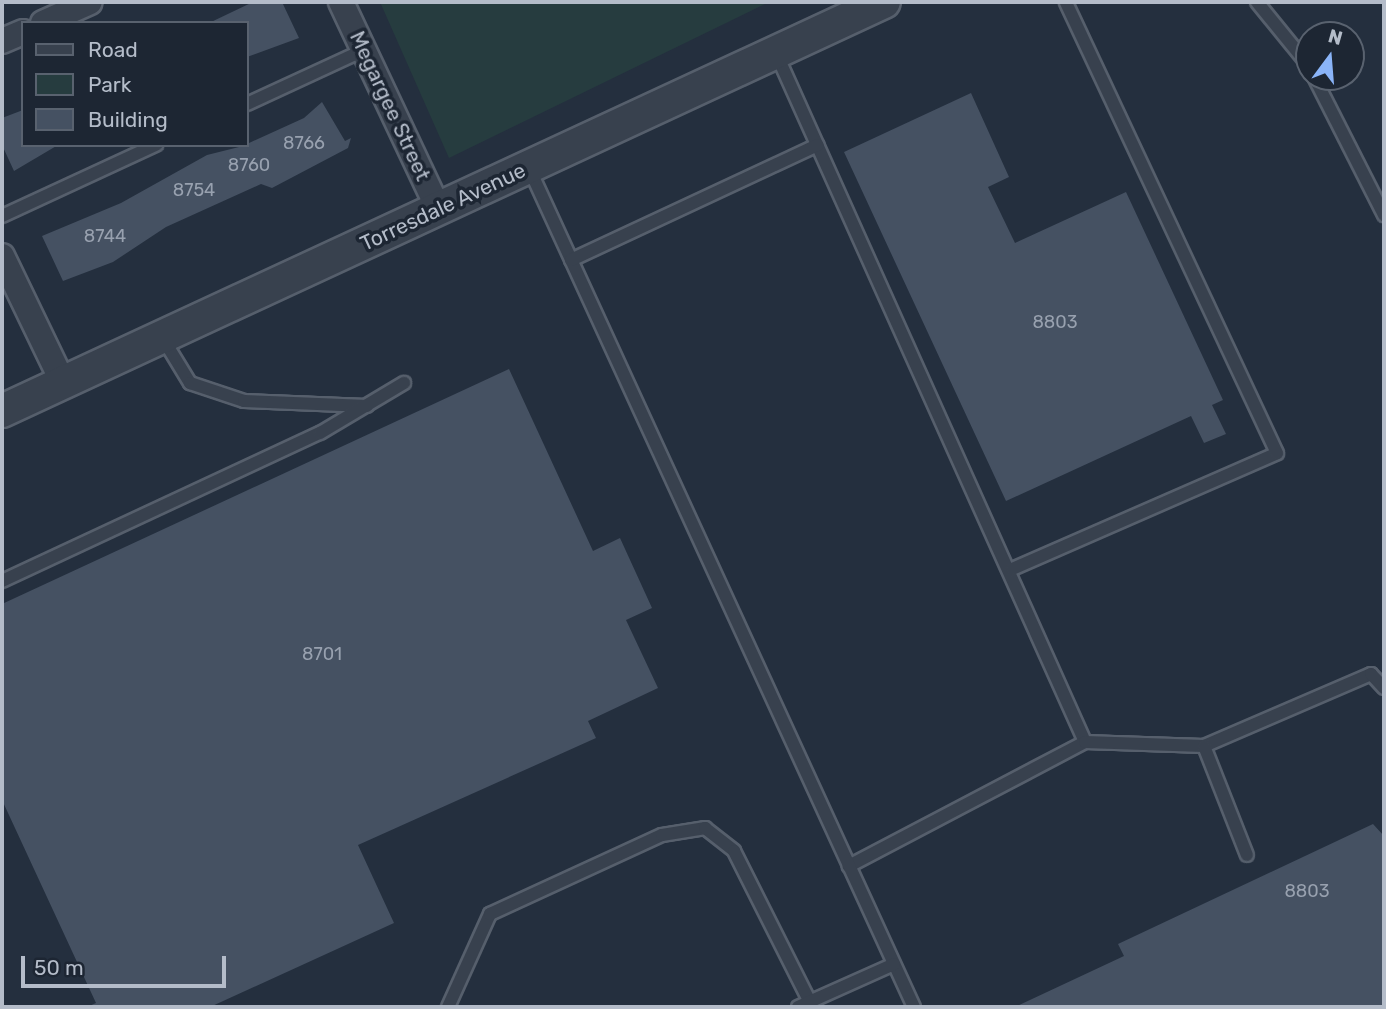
<!DOCTYPE html>
<html>
<head>
<meta charset="utf-8">
<style>
	body { margin:0 }
	#map { position:relative; width:1386px; height:1009px; overflow:hidden; background:#242f3e; font-family:Rubik,sans-serif }
	div>[style] { position:absolute }
	[style*='--x'] { left:calc(var(--x)*1px); top:calc(var(--y)*1px); width:calc(var(--w)*1px); rotate:calc(var(--a)*1deg) }
	.green>* { inset:0; background:#263c3f }
	.building>* { inset:0; background:#455162 }
	.roads { filter:drop-shadow(2px 0 #565f6c) drop-shadow(-2px 0 #565f6c) drop-shadow(0 2px #565f6c) drop-shadow(0 -2px #565f6c) }
	.service>* { height:12px; margin:-6px; padding:0 6px; transform-origin:6px; border-radius:6px; background:#38414e }
	.minor>* { height:24px; margin:-12px; padding:0 12px; transform-origin:12px; border-radius:12px; background:#38414e }
	.tertiary>* { height:32px; margin:-16px; padding:0 16px; transform-origin:16px; border-radius:16px; background:#38414e }
	span { translate:-50% -50%; white-space:nowrap; text-align:center; line-height:1.15; -webkit-text-stroke:7px #1d2633; paint-order:stroke }
	.number-label { font-size:18px; color:#98a1af }
	.number-label span { -webkit-text-stroke-width:0 }
	.street-label { font-size:21px; color:#b4bcc9 }
	.frame { position:absolute; inset:0; border:4px solid #b4bcc9; pointer-events:none }
	.legend { position:absolute; left:21px; top:21px; width:228px; height:126px; box-sizing:border-box; background:#1d2633; border:2px solid #59626f; margin:0; padding:9px 12px; list-style:none; font-size:21px; color:#b4bcc9 }
	.legend li { display:flex; align-items:center; gap:14px; height:35px }
	.legend b { width:35px; border:2px solid #59626f }
	.north { position:absolute; left:1295px; top:21px; width:70px; height:70px; box-sizing:border-box; background:#1d2633; border:2px solid #59626f; border-radius:50%; rotate:16deg; font-size:19px; font-weight:700; line-height:28px; text-align:center; color:#b4bcc9 }
	.north::after { content:''; display:block; margin:auto; width:24px; height:32px; background:#8ab4f8; clip-path:polygon(50% 0,100% 100%,50% 72%,0 100%) }
	.scale { position:absolute; left:21px; top:956px; width:205px; height:32px; box-sizing:border-box; border:4px solid #b4bcc9; border-top:0; padding-left:9px; font-size:21px; line-height:24px; white-space:nowrap; color:#b4bcc9; -webkit-text-stroke:5px #1d2633; paint-order:stroke }
</style>
</head>
<body>
<div id="map">
	<div class="green">
		<div style="clip-path:polygon(380px 2px,769px 2px,449px 158px)"></div>
	</div>
	<div class="building">
		<div style="clip-path:polygon(253px 2px,282px 2px,299px 38px,247px 57px,247px 23px,209px 23px)"></div>
		<div style="clip-path:polygon(971px 93px,1009px 177px,988px 187px,1015px 243px,1126px 192px,1223px 400px,1212px 405px,1226px 434px,1204px 443px,1191px 416px,1006px 501px,844px 152px)"></div>
		<div style="clip-path:polygon(322px 102px,345px 141px,351px 138px,348px 148px,272px 188px,261px 184px,166px 227px,113px 262px,63px 281px,42px 236px,121px 203px,207px 155px,247px 145px,247px 138px,249px 143px,304px 118px)"></div>
		<div style="clip-path:polygon(23px 110px,23px 145px,58px 145px,14px 171px,2px 145px,2px 118px)"></div>
		<div style="clip-path:polygon(509px 369px,593px 551px,620px 538px,652px 608px,626px 620px,658px 688px,588px 721px,596px 738px,358px 845px,394px 923px,210px 1007px,87px 1007px,96px 1003px,2px 800px,2px 604px)"></div>
		<div style="clip-path:polygon(1373px 824px,1384px 836px,1384px 1007px,1015px 1007px,1124px 956px,1118px 944px)"></div>
	</div>
	<div class="roads">
		<div class="service">
			<div style="--x:1257;--y:2;--w:82;--a:50.9"></div>
			<div style="--x:776;--y:53;--w:755;--a:65.84"></div>
			<div style="--x:1085;--y:742;--w:267;--a:152.3"></div>
			<div style="--x:1314;--y:77;--w:155;--a:63.1"></div>
			<div style="--x:247;--y:104;--w:129;--a:-24.8"></div>
			<div style="--x:529;--y:168;--w:923;--a:65.35"></div>
			<div style="--x:2;--y:216;--w:170;--a:-24.8"></div>
			<div style="--x:571;--y:260;--w:272;--a:-25"></div>
			<div style="--x:162;--y:337;--w:54;--a:58.7"></div>
			<div style="--x:190;--y:383;--w:57;--a:18.4"></div>
			<div style="--x:244;--y:401;--w:123;--a:2.3"></div>
			<div style="--x:1012;--y:569;--w:289;--a:-23.6"></div>
			<div style="--x:1277;--y:453;--w:498;--a:-115.1"></div>
			<div style="--x:2;--y:581;--w:351;--a:-25"></div>
			<div style="--x:320;--y:433;--w:98;--a:-30.8"></div>
			<div style="--x:1085;--y:742;--w:119;--a:1.9"></div>
			<div style="--x:1204;--y:746;--w:182;--a:-23.3"></div>
			<div style="--x:1371;--y:674;--w:19;--a:47"></div>
			<div style="--x:1204;--y:746;--w:117;--a:68.5"></div>
			<div style="--x:448;--y:1007;--w:102;--a:-65.7"></div>
			<div style="--x:490;--y:914;--w:189;--a:-24.7"></div>
			<div style="--x:662;--y:835;--w:44;--a:-9.2"></div>
			<div style="--x:705;--y:828;--w:37;--a:38"></div>
			<div style="--x:734;--y:851;--w:169;--a:63.3"></div>
			<div style="--x:798;--y:1007;--w:105;--a:-24.1"></div>
		</div>
		<div class="minor">
			<div style="--x:341;--y:2;--w:230;--a:64.8"></div>
			<div style="--x:43;--y:23;--w:51;--a:-24.1"></div>
			<div style="--x:2;--y:41;--w:23;--a:-23"></div>
			<div style="--x:2;--y:256;--w:141;--a:64.3"></div>
		</div>
		<div class="tertiary">
			<div style="--x:2;--y:411;--w:972;--a:-24.88"></div>
		</div>
	</div>
	<div class="number-label">
		<span style="left:304px;top:143px">8766</span>
		<span style="left:249px;top:165px">8760</span>
		<span style="left:194px;top:190px">8754</span>
		<span style="left:105px;top:236px">8744</span>
		<span style="left:1055px;top:322px">8803</span>
		<span style="left:322px;top:654px">8701</span>
		<span style="left:1307px;top:891px">8803</span>
	</div>
	<div class="street-label">
		<span style="left:390px;top:106px;rotate:65deg">Megargee Street</span>
		<span style="left:443px;top:207px;rotate:-25deg">Torresdale Avenue</span>
	</div>
	<div class="frame"></div>
	<ul class="legend">
	<li><b style="height:9px;background:#38414e"></b>Road</li>
	<li><b style="height:19px;background:#263c3f"></b>Park</li>
	<li><b style="height:19px;background:#455162"></b>Building</li>
	</ul>
	<div class="north">N</div>
	<div class="scale">50 m</div>
</div>
</body>
</html>
